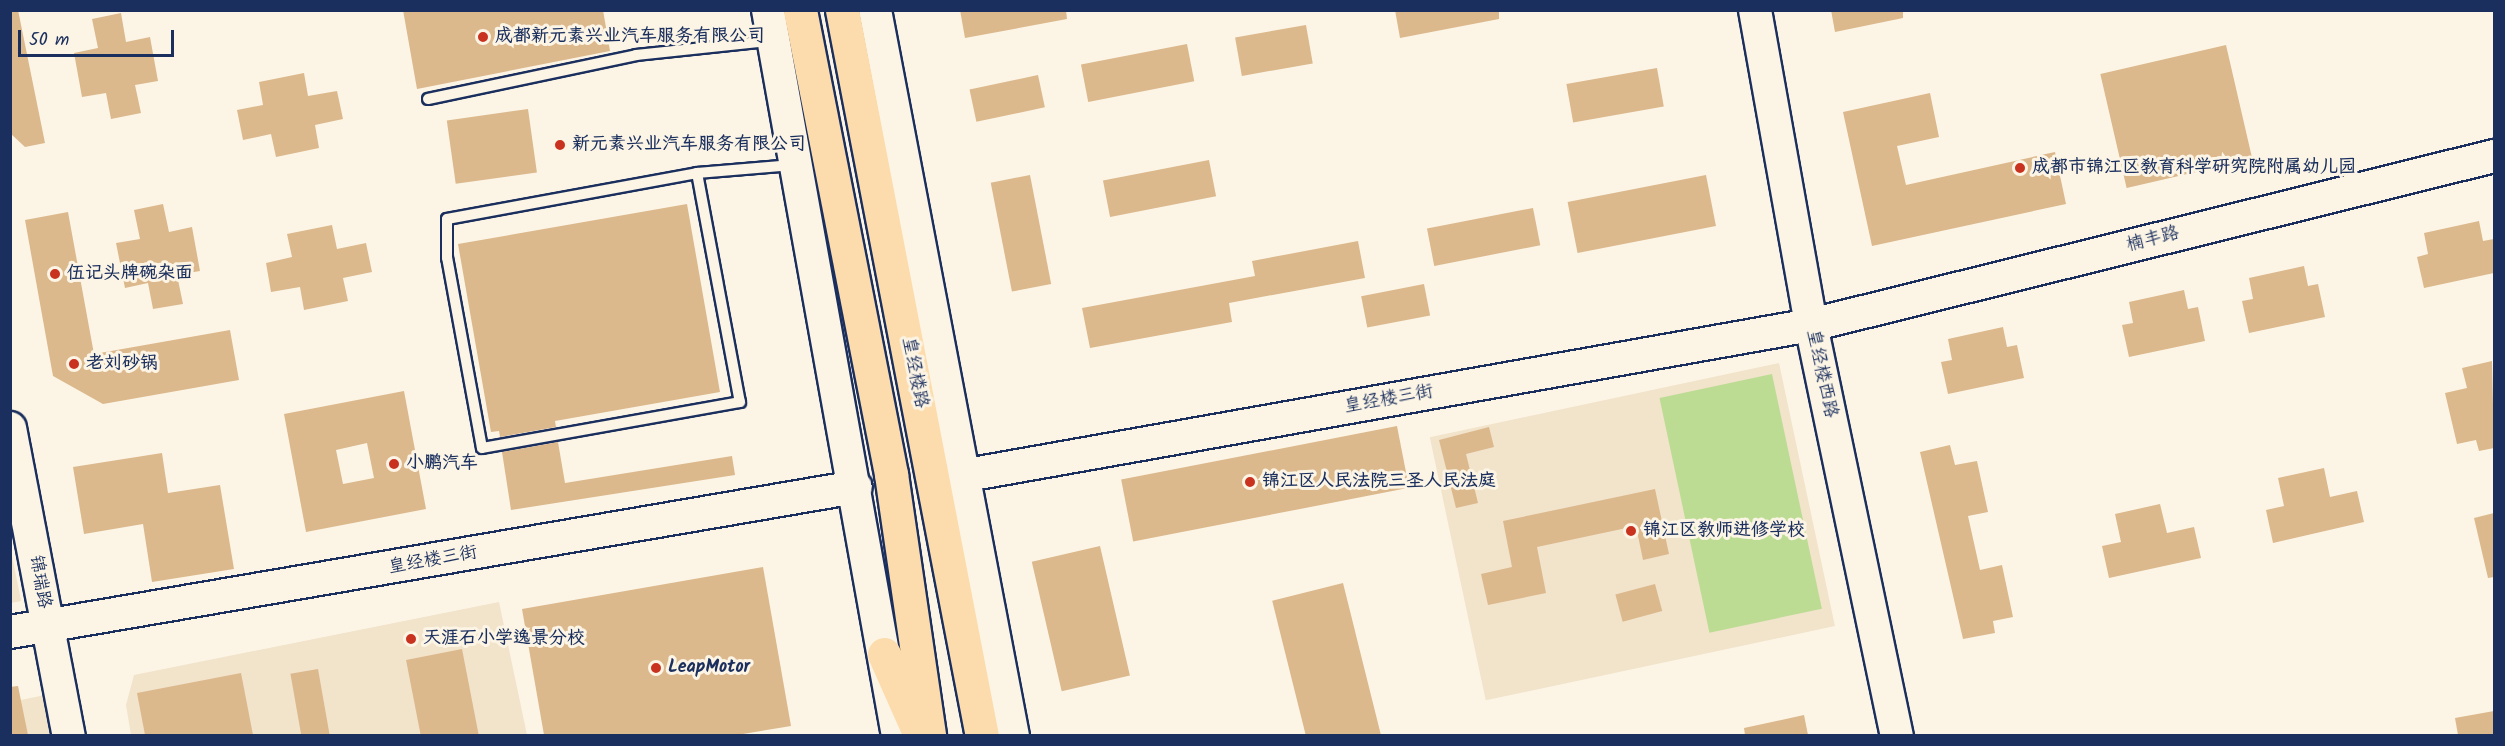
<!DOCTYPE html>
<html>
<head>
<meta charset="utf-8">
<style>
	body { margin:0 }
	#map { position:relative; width:2505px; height:746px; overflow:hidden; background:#fcf5e5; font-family:Kalam,"LXGW WenKai TC",sans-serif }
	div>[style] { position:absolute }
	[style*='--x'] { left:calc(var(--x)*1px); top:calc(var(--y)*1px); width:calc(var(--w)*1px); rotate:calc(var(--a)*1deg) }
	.built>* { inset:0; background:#f2e3cb; transform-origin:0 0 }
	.green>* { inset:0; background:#bcdc94; transform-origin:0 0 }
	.building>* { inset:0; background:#dcb88d; transform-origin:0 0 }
	.roads { filter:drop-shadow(2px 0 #1b2f5e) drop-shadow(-2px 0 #1b2f5e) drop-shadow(0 2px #1b2f5e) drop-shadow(0 -2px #1b2f5e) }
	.lane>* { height:10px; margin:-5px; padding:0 5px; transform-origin:5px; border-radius:5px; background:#fcf5e5 }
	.secondary>* { height:32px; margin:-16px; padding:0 16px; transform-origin:16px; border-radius:16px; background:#fcf5e5 }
	.highway>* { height:33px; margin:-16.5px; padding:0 16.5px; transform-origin:16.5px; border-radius:16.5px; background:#fcdcac }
	.dots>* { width:16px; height:16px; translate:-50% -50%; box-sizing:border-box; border:3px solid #fcf5e5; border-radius:50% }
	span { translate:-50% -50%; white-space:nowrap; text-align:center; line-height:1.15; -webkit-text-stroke:6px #fcf5e5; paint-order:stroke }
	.poi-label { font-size:18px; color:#1b2f5e; font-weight:700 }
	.left { translate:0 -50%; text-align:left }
	.street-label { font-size:18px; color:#1b2f5e }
	.frame { position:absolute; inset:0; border:12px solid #1b2f5e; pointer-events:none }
	.scale { position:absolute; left:18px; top:30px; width:156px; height:27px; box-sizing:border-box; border:3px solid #1b2f5e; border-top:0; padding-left:8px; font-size:18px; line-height:21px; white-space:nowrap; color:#1b2f5e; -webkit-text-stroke:4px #fcf5e5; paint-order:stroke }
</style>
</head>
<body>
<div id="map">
	<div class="built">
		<div style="left:1779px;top:363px;width:269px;height:357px;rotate:78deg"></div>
		<div style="clip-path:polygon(11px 550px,21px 601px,11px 603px,10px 603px)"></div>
		<div style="clip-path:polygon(499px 602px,527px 735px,131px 735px,126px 705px,134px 675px)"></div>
		<div style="clip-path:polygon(45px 695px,53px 735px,11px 736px,11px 702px)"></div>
	</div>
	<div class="green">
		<div style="left:1772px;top:374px;width:240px;height:115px;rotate:78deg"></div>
	</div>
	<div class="building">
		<div style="clip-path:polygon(18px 10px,45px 143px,25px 147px,10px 133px,10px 11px)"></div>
		<div style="clip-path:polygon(403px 10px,603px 10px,610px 51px,417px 89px)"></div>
		<div style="clip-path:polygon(960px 10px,1066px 10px,1067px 19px,965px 38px)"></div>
		<div style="clip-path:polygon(1395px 10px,1499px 10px,1499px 19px,1400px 38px)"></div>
		<div style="clip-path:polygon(1831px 10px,1903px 10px,1903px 18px,1835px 32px)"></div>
		<div style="clip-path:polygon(121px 13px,126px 42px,150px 37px,158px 81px,135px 85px,141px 113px,111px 119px,106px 93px,82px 97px,74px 53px,98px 48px,92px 19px)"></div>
		<div style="left:1306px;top:25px;width:39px;height:72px;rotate:80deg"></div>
		<div style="left:1187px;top:44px;width:38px;height:108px;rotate:79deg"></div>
		<div style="left:2226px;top:45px;width:117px;height:129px;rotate:77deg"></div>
		<div style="left:1657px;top:68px;width:39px;height:92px;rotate:80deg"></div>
		<div style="clip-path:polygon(304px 73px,308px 96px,337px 91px,343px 119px,315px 125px,319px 148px,276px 157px,271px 134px,243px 140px,237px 110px,263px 105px,259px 82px)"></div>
		<div style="left:1038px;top:75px;width:33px;height:70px;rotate:78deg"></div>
		<div style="clip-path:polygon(1930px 93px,1939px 137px,1897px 146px,1906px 185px,2055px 152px,2066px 204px,1872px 246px,1843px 112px)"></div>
		<div style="left:528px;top:109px;width:64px;height:82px;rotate:82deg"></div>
		<div style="left:1209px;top:160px;width:37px;height:108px;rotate:79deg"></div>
		<div style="left:1030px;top:175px;width:111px;height:40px;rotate:79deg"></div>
		<div style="left:1706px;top:175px;width:52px;height:141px;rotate:79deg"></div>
		<div style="clip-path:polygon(163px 204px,169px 232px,192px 227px,200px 271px,177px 275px,183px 304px,153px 309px,148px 283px,125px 288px,116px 243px,140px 239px,134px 210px)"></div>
		<div style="clip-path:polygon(687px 204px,720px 392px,555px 421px,556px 427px,500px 437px,499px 431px,491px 432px,458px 244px)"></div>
		<div style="left:1533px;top:208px;width:38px;height:108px;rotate:79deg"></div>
		<div style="clip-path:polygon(68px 212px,94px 354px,230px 330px,239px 380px,103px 404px,53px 376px,25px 220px)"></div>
		<div style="clip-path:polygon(2479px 221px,2483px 241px,2494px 239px,2494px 273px,2424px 288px,2417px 257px,2428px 254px,2424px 233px)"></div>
		<div style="clip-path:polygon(332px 225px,337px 249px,366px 243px,372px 272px,343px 278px,348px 301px,304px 310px,300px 287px,271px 292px,266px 263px,292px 257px,287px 234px)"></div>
		<div style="clip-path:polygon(1358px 241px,1365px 278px,1229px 303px,1232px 322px,1090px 348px,1082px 308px,1255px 276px,1252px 261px)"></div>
		<div style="clip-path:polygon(2304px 266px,2308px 286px,2318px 284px,2325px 317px,2249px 333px,2242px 301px,2253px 299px,2249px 278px)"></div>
		<div style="left:1424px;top:284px;width:32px;height:64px;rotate:79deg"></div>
		<div style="clip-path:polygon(2184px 290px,2188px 309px,2198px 307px,2205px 341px,2129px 357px,2122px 325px,2133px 323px,2129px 302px)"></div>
		<div style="clip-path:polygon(2003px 327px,2007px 347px,2017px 345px,2024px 378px,1948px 394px,1941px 362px,1952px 360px,1948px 339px)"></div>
		<div style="clip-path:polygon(2492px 361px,2494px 448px,2479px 451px,2476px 440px,2457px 444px,2445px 393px,2467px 388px,2462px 368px)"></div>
		<div style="clip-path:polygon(evenodd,404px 391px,426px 509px,306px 532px,284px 414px,404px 391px,367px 443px,374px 478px,343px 484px,336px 450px,367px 443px)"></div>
		<div style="left:1397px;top:426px;width:63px;height:281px;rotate:79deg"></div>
		<div style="clip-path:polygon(1489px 427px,1494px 447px,1466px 454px,1478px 503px,1456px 508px,1439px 440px)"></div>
		<div style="clip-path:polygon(558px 442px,565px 483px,732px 456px,735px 475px,511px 510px,502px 452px)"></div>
		<div style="clip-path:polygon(1950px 445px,1955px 465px,1977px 461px,1988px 512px,1968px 516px,1980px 570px,2002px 565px,2013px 617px,1993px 621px,1995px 633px,1963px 639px,1920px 452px)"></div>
		<div style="clip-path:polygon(162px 453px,168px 493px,220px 485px,234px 569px,152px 582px,143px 524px,84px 534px,73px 467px)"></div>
		<div style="clip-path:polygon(2324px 468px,2330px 497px,2357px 491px,2364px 522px,2273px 543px,2266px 510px,2284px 506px,2278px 478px)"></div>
		<div style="clip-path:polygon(1655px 489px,1669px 554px,1643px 560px,1636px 526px,1537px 547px,1546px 593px,1488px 605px,1481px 574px,1512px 567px,1503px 521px)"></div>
		<div style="clip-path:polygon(2160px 504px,2167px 533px,2194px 527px,2201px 558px,2109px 578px,2102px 546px,2121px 542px,2115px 514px)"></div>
		<div style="clip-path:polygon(2494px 513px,2494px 577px,2488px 578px,2474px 518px)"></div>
		<div style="left:1100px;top:546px;width:133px;height:70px;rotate:77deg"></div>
		<div style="clip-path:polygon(763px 567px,791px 726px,737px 735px,544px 735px,522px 609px)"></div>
		<div style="left:1343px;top:583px;width:157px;height:73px;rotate:76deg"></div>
		<div style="left:1655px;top:584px;width:28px;height:41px;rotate:75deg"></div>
		<div style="left:462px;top:649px;width:87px;height:57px;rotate:79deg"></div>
		<div style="left:318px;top:669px;width:67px;height:28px;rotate:80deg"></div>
		<div style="clip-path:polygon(241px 673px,253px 735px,145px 735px,137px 693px)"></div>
		<div style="clip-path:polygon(18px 686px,28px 735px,10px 735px,10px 687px)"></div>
		<div style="clip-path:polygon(2494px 711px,2494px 735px,2458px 735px,2455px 718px)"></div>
		<div style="clip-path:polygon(1804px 715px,1808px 735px,1745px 735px,1744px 728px)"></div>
	</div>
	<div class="roads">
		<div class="lane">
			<div style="--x:428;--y:99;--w:213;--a:-11.9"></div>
			<div style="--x:636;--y:55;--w:135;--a:-6"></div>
			<div style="--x:697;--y:173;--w:233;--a:79.4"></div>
			<div style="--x:740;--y:402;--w:262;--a:169.9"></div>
			<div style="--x:482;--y:448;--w:193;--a:-100.4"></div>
			<div style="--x:447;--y:258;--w:39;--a:-90"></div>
			<div style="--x:447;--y:219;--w:254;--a:-10.4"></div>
			<div style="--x:697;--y:173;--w:96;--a:-4.8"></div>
		</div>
		<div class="secondary">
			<div style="--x:768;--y:10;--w:738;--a:79.85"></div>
			<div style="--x:875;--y:10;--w:739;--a:79.24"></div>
			<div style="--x:1755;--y:10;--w:320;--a:79.9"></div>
			<div style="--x:1811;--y:325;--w:420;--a:78.2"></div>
			<div style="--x:10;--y:428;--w:314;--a:79.2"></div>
			<div style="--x:967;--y:475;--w:857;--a:-10.08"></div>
			<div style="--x:1811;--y:325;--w:704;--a:-13.9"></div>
			<div style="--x:10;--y:632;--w:858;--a:-9.73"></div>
		</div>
		<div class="highway">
			<div style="--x:800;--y:10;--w:473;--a:78.9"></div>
			<div style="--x:891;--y:474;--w:265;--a:81.7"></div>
			<div style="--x:842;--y:10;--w:739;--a:79.09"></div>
			<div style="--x:884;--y:654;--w:79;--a:66"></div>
		</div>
	</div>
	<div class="dots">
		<div style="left:483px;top:37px;background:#c8321e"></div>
		<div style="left:560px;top:145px;background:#c8321e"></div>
		<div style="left:2020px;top:168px;background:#c8321e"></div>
		<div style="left:55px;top:274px;background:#c8321e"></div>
		<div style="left:74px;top:364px;background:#c8321e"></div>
		<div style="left:394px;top:464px;background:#c8321e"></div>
		<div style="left:1250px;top:482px;background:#c8321e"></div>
		<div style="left:1631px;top:531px;background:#c8321e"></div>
		<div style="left:411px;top:639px;background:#c8321e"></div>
		<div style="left:656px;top:668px;background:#c8321e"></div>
	</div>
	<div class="poi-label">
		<span class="left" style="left:495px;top:37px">成都新元素兴业汽车服务有限公司</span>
		<span class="left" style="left:572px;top:145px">新元素兴业汽车服务有限公司</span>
		<span class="left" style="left:2032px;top:168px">成都市锦江区教育科学研究院附属幼儿园</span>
		<span class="left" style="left:67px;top:274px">伍记头牌碗杂面</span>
		<span class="left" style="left:86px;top:364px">老刘砂锅</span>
		<span class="left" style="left:406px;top:464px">小鹏汽车</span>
		<span class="left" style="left:1262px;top:482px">锦江区人民法院三圣人民法庭</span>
		<span class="left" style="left:1643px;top:531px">锦江区教师进修学校</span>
		<span class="left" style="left:423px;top:639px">天涯石小学逸景分校</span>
		<span class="left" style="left:668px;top:668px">LeapMotor</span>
	</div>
	<div class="street-label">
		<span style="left:2153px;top:240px;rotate:-14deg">楠丰路</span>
		<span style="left:914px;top:373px;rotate:79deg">皇经楼路</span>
		<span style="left:1821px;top:374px;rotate:78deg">皇经楼西路</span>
		<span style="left:1389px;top:400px;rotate:-10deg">皇经楼三街</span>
		<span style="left:433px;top:561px;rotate:-10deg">皇经楼三街</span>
		<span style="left:39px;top:582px;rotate:80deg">锦瑞路</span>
	</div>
	<div class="frame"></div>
	<div class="scale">50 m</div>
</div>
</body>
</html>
